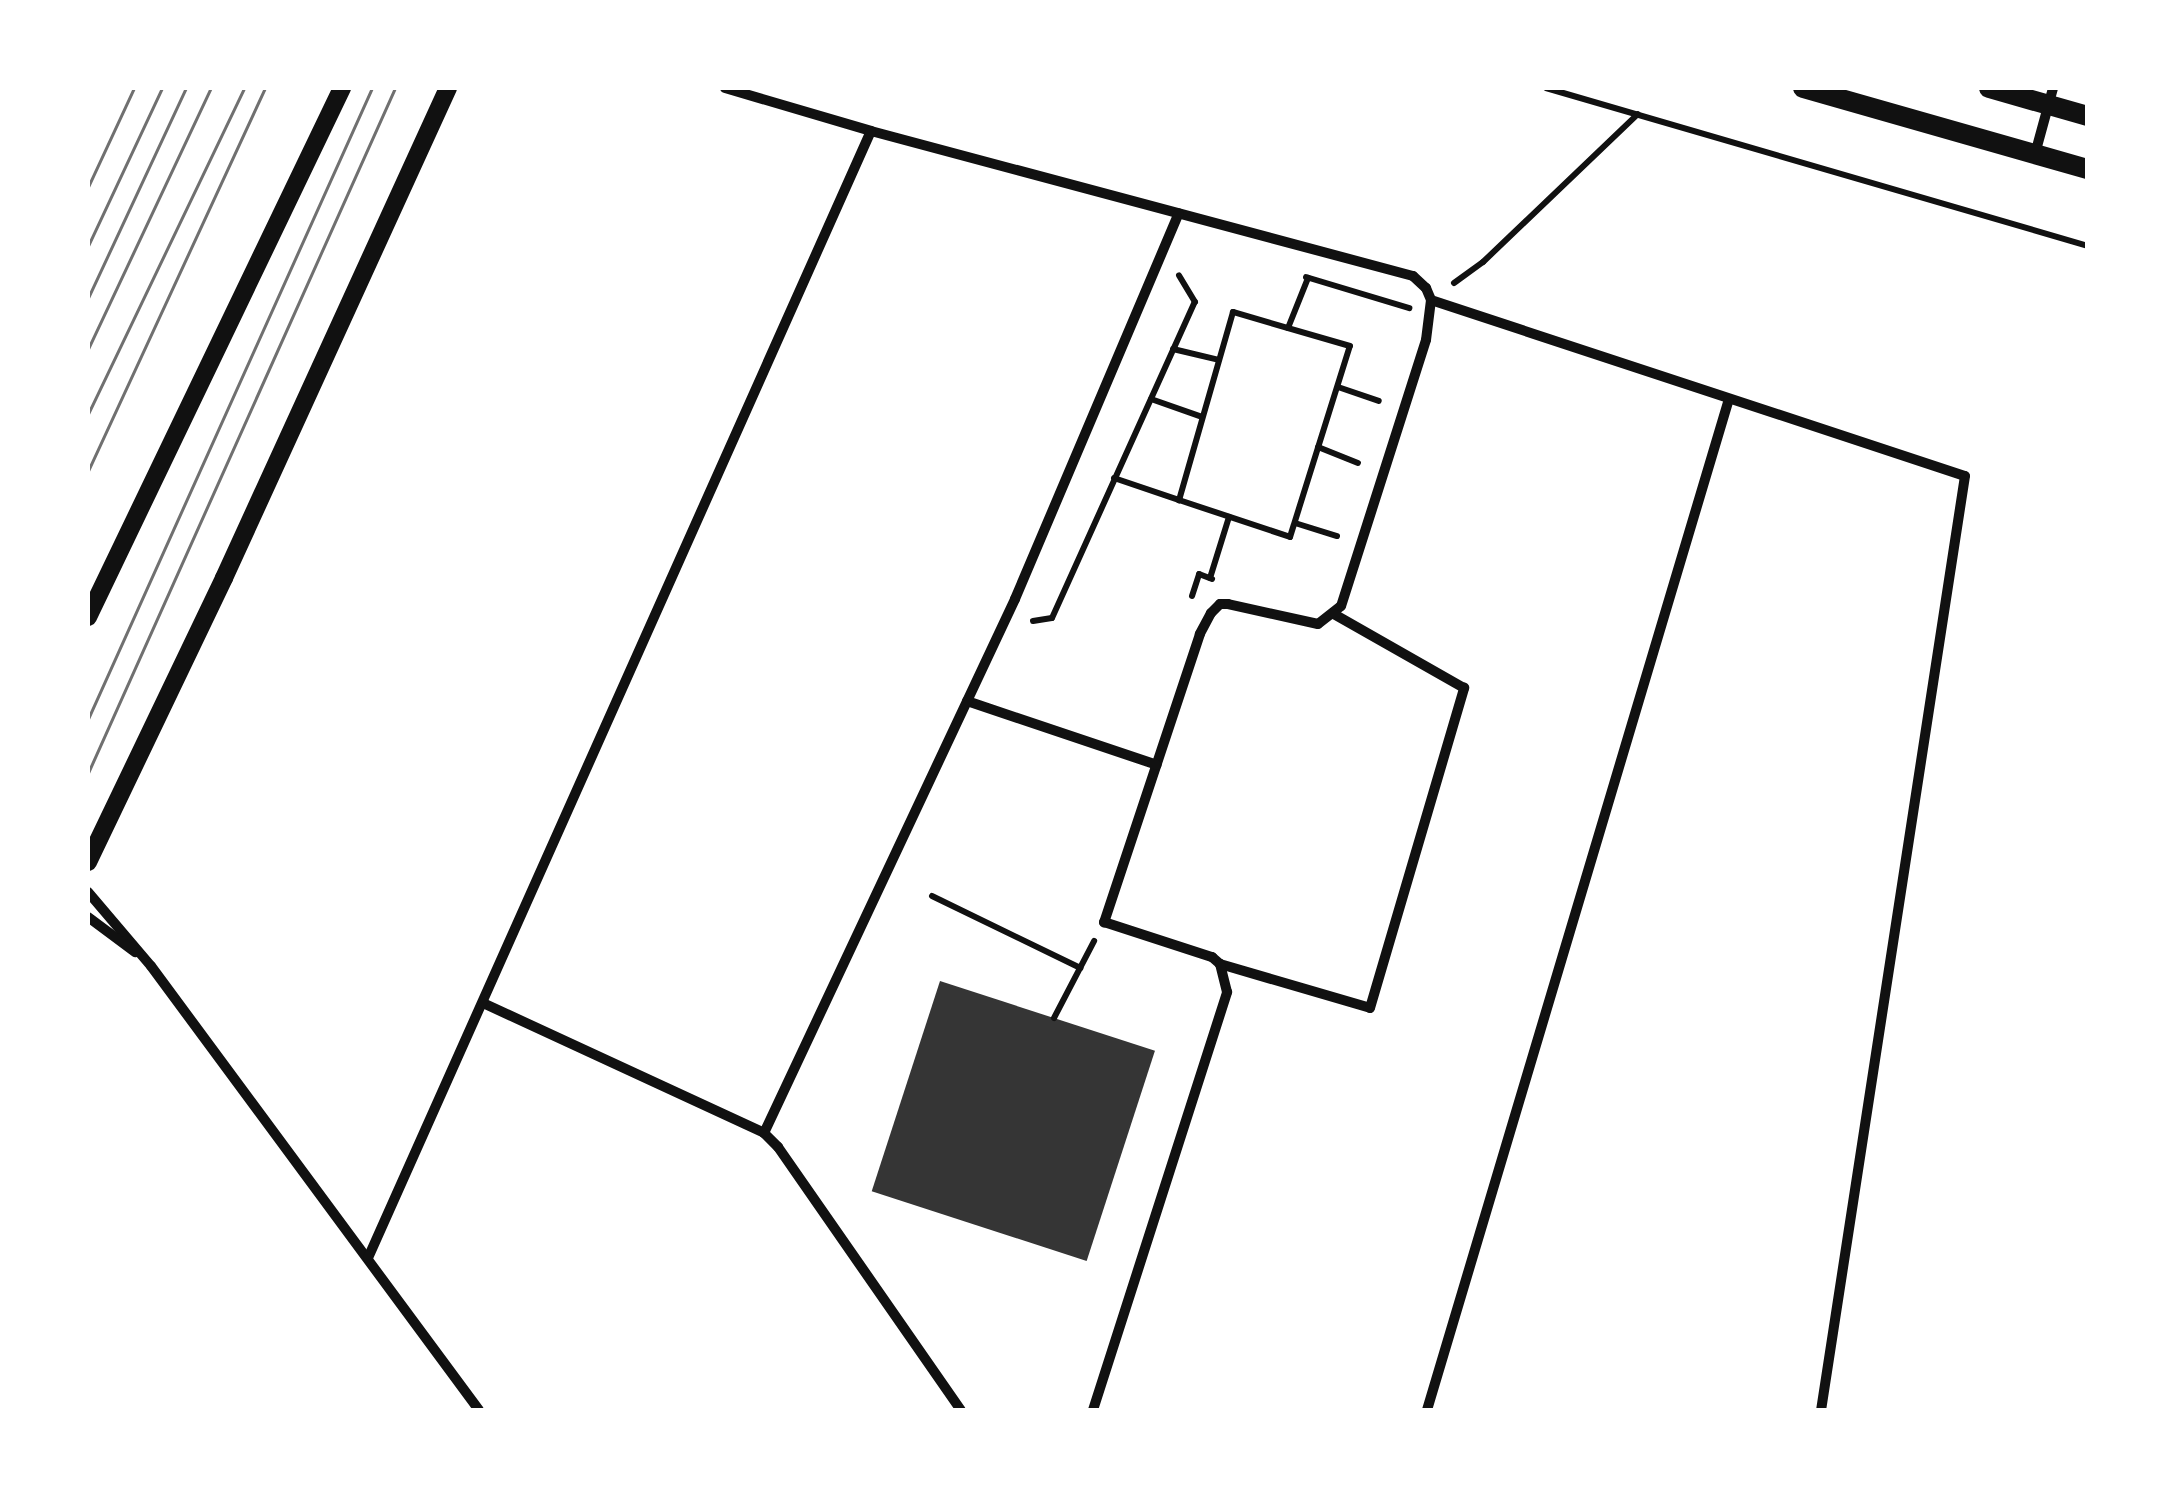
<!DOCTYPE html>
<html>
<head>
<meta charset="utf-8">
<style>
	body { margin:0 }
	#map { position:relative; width:2175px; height:1498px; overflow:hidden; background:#fff; font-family:"Golos Text",sans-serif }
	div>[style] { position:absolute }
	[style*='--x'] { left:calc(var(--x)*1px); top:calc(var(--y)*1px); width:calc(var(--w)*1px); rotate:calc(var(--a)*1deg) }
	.building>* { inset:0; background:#353535; transform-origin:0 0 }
	.path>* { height:6px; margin:-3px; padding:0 3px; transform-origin:3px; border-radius:3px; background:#111 }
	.minor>* { height:10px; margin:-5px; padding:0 5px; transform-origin:5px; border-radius:5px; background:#111 }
	.tertiary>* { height:18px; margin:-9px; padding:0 9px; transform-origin:9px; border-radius:9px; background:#111 }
	.secondary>* { height:20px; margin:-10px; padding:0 10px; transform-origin:10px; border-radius:10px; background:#111 }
	.tram>* { height:2.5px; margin:-1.25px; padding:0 1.25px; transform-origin:1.25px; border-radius:1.25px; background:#707070 }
	span { translate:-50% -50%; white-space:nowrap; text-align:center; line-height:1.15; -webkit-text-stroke:9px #fff; paint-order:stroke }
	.frame { position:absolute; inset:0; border:90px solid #fff; pointer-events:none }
</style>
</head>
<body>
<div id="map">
	<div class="building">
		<div style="left:940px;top:981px;width:226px;height:221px;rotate:18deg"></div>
	</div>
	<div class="path">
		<div style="--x:1546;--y:88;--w:565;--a:16.25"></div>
		<div style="--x:1306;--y:277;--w:108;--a:16.8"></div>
		<div style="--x:1454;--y:283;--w:36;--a:-36"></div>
		<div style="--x:1483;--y:262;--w:214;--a:-43.7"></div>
		<div style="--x:1288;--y:328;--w:54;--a:-68.2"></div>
		<div style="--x:1173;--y:349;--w:47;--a:13.4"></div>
		<div style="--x:1338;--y:387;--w:43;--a:18.9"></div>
		<div style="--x:1151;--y:399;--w:54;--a:19.4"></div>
		<div style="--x:1318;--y:447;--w:43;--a:21.8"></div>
		<div style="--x:1114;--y:478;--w:69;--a:18.7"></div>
		<div style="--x:1179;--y:500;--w:117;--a:18.4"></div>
		<div style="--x:1290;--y:537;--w:200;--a:-72.6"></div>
		<div style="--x:1350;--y:346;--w:122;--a:-163.8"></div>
		<div style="--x:1233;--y:312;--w:196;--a:106"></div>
		<div style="--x:1295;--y:523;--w:44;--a:17.2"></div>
		<div style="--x:1210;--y:578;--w:64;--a:-72.7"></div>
		<div style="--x:1192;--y:596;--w:23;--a:-72"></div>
		<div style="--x:1199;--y:574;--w:14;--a:21"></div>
		<div style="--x:1033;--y:621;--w:19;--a:-9"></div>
		<div style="--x:1052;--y:618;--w:347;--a:-65.7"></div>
		<div style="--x:1195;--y:302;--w:31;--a:-121"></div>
		<div style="--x:932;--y:896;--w:165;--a:25.9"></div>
		<div style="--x:1054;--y:1018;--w:87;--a:-62.5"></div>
	</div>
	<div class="minor">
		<div style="--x:725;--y:88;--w:152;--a:16.4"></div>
		<div style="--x:871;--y:131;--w:561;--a:14.98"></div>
		<div style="--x:1413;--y:276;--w:18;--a:43"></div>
		<div style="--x:1426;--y:288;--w:13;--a:67"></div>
		<div style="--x:1431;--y:300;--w:40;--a:97.1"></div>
		<div style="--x:1426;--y:340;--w:279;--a:107.7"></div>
		<div style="--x:1341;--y:606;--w:29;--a:142"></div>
		<div style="--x:1318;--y:624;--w:92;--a:-167.5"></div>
		<div style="--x:1228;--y:604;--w:8;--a:180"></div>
		<div style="--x:1220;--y:604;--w:13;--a:135"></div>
		<div style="--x:1211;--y:613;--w:24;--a:118"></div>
		<div style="--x:1200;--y:634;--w:304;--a:108.4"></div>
		<div style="--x:1104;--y:922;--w:114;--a:18"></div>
		<div style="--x:1212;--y:957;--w:11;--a:41"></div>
		<div style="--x:1220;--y:964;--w:156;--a:16.3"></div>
		<div style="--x:1370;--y:1008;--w:334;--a:-73.6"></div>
		<div style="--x:1464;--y:688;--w:150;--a:-150.4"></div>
		<div style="--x:2035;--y:154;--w:68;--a:-74.7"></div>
		<div style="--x:1431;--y:300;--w:562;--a:18.24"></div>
		<div style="--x:1965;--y:476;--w:945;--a:98.76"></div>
		<div style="--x:967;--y:701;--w:200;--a:18.6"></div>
		<div style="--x:88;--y:892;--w:97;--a:49.6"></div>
		<div style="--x:151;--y:966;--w:552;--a:53.55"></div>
		<div style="--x:88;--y:917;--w:59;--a:36.7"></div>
		<div style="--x:483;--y:1003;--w:310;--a:24.8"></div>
		<div style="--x:764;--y:1133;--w:20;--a:45"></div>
		<div style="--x:778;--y:1147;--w:320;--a:55.2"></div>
		<div style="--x:764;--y:1133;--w:590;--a:-64.82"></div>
		<div style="--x:1015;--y:599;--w:419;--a:-67"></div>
		<div style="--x:368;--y:1258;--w:1234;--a:-65.95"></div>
		<div style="--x:1093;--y:1410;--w:439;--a:-72.2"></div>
		<div style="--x:1227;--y:992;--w:29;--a:-104"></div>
		<div style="--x:1427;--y:1410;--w:1055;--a:-73.37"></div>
	</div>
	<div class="tertiary">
		<div style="--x:88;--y:617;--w:587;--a:-64.35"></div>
		<div style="--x:88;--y:862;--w:315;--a:-64.4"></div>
		<div style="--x:224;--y:578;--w:539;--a:-65.43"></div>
	</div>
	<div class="secondary">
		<div style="--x:1803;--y:88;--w:296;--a:15.9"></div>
		<div style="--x:1989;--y:88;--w:103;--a:15.8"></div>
	</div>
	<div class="tram">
		<div style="--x:88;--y:187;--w:109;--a:-65.1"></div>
		<div style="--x:88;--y:246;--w:174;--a:-64.9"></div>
		<div style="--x:88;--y:298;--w:232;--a:-65"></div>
		<div style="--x:88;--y:349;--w:289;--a:-64.8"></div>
		<div style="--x:88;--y:414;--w:361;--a:-64.4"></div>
		<div style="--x:88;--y:471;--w:422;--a:-65.2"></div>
		<div style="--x:88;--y:719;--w:692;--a:-65.77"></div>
		<div style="--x:88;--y:773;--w:751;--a:-65.86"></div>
	</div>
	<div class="frame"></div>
</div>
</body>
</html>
